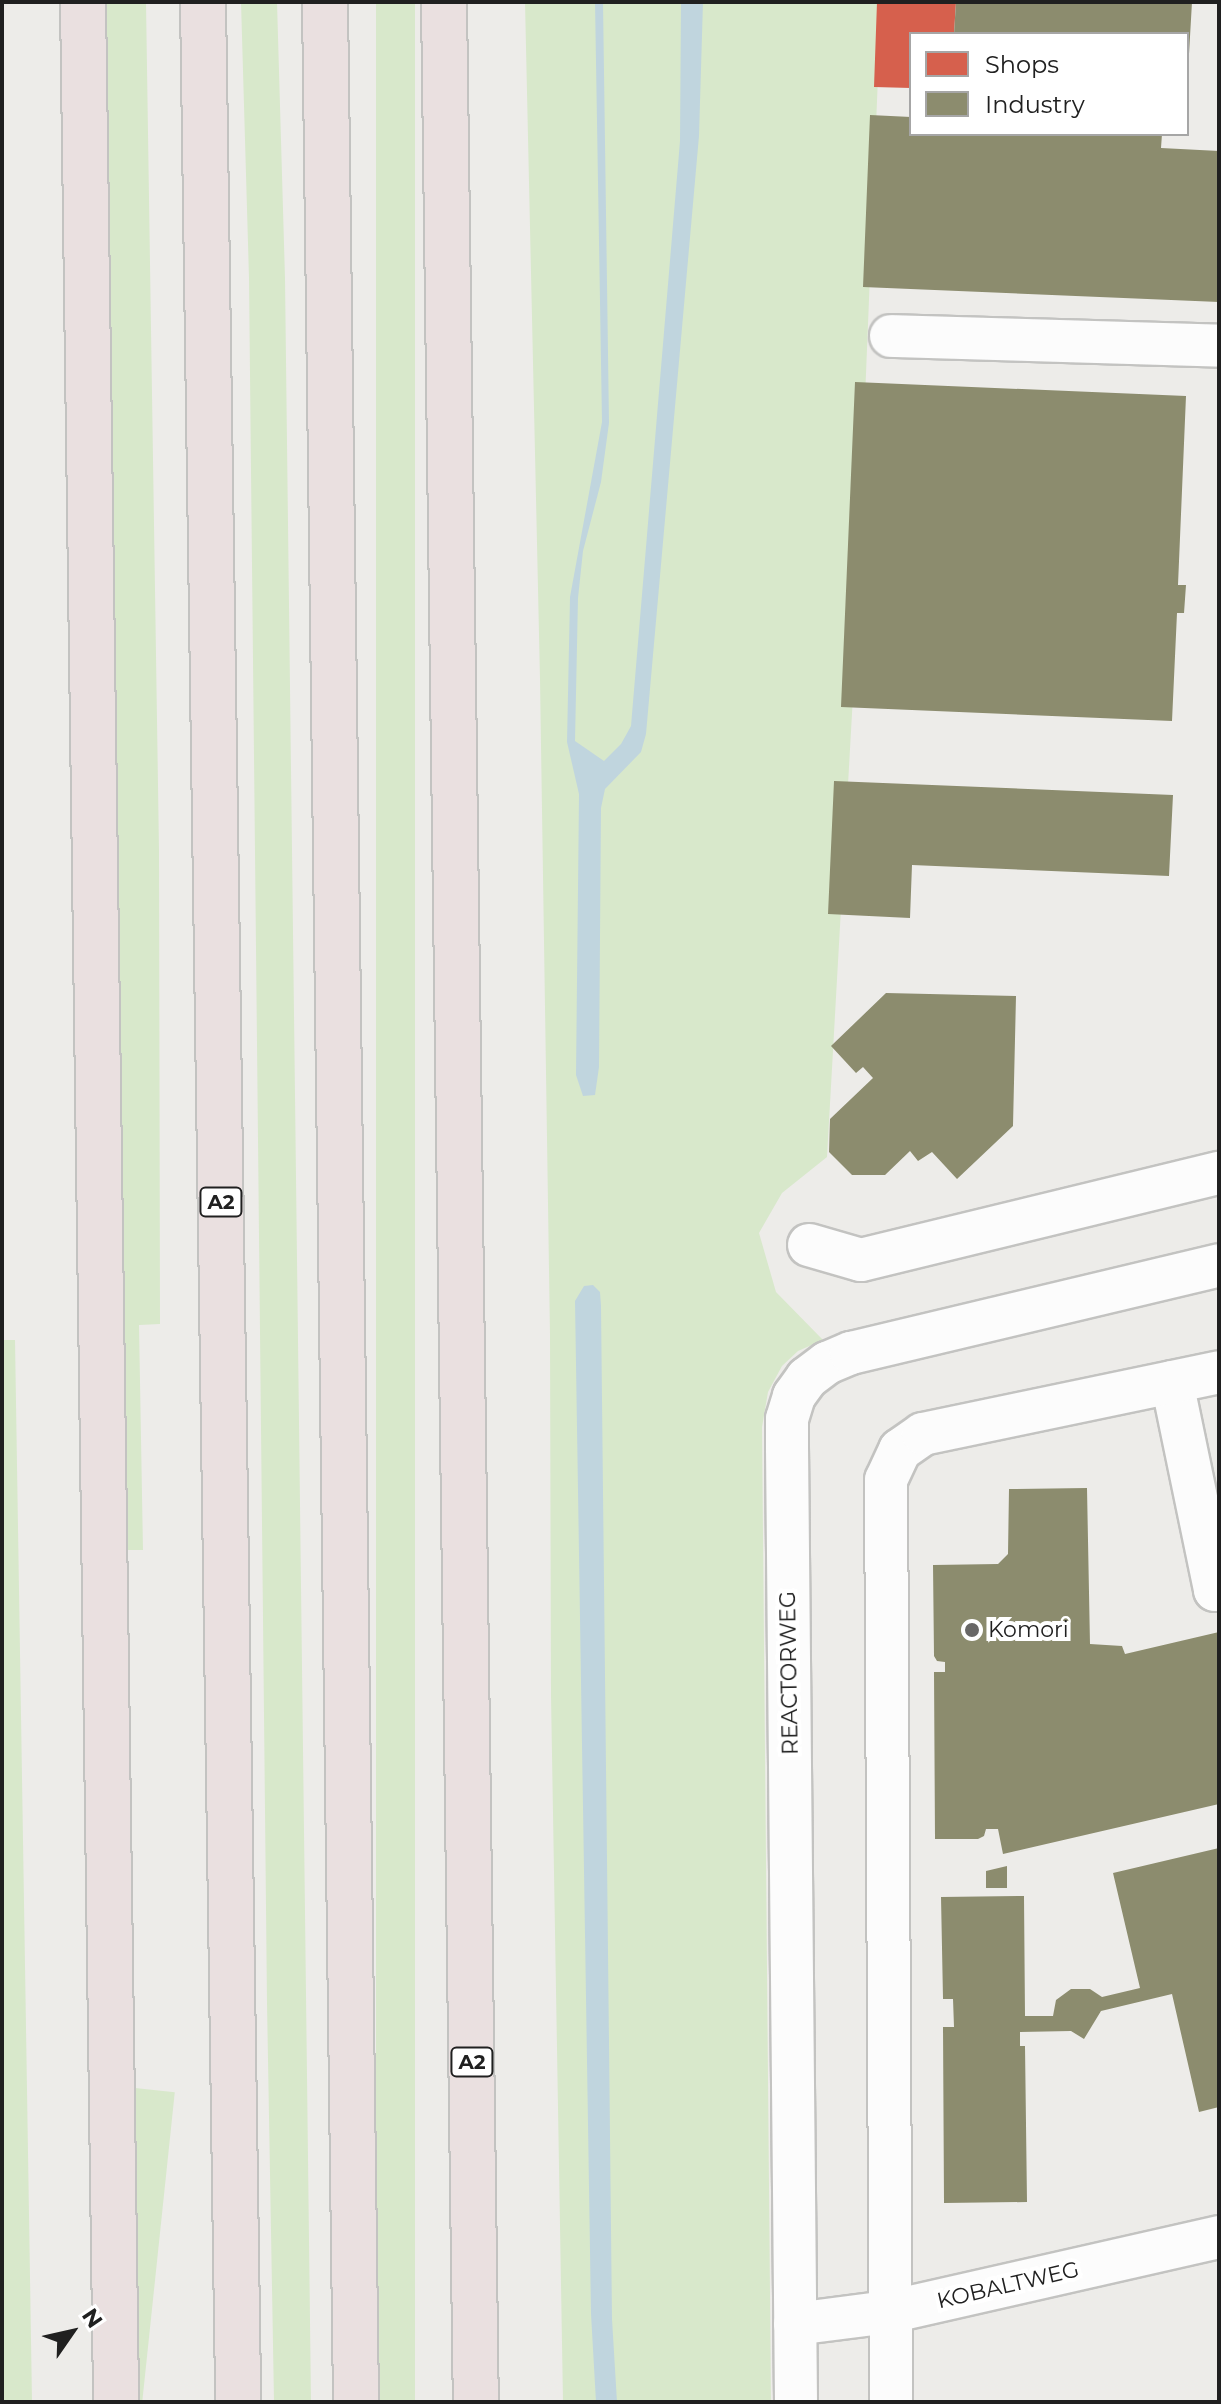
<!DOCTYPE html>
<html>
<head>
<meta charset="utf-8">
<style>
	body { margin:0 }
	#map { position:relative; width:1221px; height:2404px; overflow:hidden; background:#edece9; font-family:Montserrat,sans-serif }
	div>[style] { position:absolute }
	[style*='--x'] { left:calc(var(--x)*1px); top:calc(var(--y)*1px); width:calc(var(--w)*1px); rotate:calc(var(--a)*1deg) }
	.grass>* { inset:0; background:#d8e8cb; transform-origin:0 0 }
	.water>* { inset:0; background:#c0d5de }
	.shops>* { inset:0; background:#d6604d }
	.industry>* { inset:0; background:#8c8c6e }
	.roads { filter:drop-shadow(2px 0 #c3c3c1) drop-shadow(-2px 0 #c3c3c1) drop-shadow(0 2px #c3c3c1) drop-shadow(0 -2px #c3c3c1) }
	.minor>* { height:42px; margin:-21px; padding:0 21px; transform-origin:21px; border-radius:21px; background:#fcfcfc }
	.highway>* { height:44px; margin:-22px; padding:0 22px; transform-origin:22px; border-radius:22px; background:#eae0e0 }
	.dots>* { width:22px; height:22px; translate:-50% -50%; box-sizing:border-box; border:4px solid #fff; border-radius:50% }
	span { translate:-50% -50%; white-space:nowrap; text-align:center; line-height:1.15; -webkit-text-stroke:8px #fff; paint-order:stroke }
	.shield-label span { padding:2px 6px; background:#fff; border:2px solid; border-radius:6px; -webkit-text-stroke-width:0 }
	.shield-label { font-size:20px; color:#202020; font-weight:700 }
	.poi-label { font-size:22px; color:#202020 }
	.left { translate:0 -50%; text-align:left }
	.street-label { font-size:22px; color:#202020 }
	.frame { position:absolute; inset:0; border:4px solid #202020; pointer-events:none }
	.legend { position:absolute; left:909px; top:32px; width:280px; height:104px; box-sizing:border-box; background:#fff; border:2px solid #a6a6a6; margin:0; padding:10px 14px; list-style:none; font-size:24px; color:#202020 }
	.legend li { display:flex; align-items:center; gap:16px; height:40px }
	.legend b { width:40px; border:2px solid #a6a6a6 }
	.north { position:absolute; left:32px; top:2292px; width:80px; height:80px; -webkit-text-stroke:6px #fff; paint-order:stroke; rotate:56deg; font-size:22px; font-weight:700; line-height:32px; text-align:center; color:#202020 }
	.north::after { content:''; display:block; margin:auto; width:28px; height:36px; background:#202020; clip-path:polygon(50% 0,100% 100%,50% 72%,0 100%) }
</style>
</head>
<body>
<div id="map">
	<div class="grass">
		<div style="clip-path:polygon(106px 2px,146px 2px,159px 850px,160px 1324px,139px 1325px,143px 1550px,128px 1550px)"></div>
		<div style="clip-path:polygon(241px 2px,277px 2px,285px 278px,311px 2402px,274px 2402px,267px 2003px,249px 278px)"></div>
		<div style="left:376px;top:2px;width:39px;height:2400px"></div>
		<div style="clip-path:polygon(525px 2px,881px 2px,853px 696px,827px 1157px,782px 1193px,759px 1233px,776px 1292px,823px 1340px,798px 1351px,782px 1366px,768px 1392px,762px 1427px,771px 2402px,563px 2402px,551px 1696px,550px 1335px,540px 679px)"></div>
		<div style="clip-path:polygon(2px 1340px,15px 1340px,32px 2402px,2px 2402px)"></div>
		<div style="left:135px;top:2088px;width:40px;height:314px;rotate:6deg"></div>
	</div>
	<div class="water">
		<div style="clip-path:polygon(595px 2px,603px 2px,609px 423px,601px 482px,583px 551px,578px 598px,575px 741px,604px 761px,621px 744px,631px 726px,680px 141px,681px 2px,703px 2px,699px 136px,646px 734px,641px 752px,605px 789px,601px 808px,599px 1067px,595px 1095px,583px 1096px,576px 1075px,579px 794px,567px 742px,570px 597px,602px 422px)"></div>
		<div style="clip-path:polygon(593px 1285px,600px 1292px,601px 1306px,612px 2319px,617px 2402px,596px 2402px,591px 2314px,575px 1301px,584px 1286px)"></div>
	</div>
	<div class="shops">
		<div style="clip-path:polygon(877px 2px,956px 2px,954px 34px,911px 34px,911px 88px,874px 87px)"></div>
	</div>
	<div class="industry">
		<div style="clip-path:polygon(956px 2px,1192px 2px,1189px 54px,1187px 34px,954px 34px)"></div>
		<div style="clip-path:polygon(870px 115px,911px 117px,911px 134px,1162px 134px,1161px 148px,1219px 151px,1219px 302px,863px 287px)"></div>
		<div style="clip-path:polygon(855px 382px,1186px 396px,1178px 585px,1186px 585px,1184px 613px,1177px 613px,1172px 721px,841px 707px)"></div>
		<div style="clip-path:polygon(834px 781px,1173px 795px,1169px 876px,912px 865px,910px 918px,828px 914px)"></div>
		<div style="clip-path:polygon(886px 993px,1016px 996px,1013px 1126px,957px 1179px,932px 1152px,918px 1161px,910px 1151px,885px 1175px,852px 1175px,829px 1152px,830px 1119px,873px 1078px,863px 1067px,856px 1073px,831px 1046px)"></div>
		<div style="clip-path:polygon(1087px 1488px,1090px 1644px,1122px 1646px,1125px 1654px,1219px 1632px,1219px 1804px,1003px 1854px,998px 1829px,986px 1829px,984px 1836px,978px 1839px,935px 1839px,934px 1672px,945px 1672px,945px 1662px,937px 1661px,934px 1656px,933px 1565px,998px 1564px,1008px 1554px,1009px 1489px)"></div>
		<div style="clip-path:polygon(1219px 1848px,1219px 2107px,1199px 2112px,1172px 1994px,1101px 2011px,1084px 2039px,1071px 2031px,1020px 2032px,1020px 2046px,1025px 2046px,1027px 2202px,944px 2203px,943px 2027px,954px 2027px,953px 1999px,943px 1999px,941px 1897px,1024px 1896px,1025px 2016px,1053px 2016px,1056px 2000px,1071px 1989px,1090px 1989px,1102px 1997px,1140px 1988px,1113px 1873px)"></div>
		<div style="clip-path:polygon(1007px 1866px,1007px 1888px,986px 1888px,986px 1871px)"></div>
	</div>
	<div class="roads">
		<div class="minor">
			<div style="--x:891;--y:336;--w:328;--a:1.7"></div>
			<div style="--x:809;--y:1245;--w:54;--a:16.1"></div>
			<div style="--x:861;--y:1260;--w:368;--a:-13.7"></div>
			<div style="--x:1172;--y:1382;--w:212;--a:78.3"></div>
			<div style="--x:1215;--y:1590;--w:4;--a:-27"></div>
			<div style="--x:795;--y:2324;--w:95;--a:-7.3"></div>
			<div style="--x:889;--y:2312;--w:338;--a:-12.8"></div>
			<div style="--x:796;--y:2402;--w:954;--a:-90.54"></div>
			<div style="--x:787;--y:1448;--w:29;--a:-90"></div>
			<div style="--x:787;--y:1419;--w:24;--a:-73"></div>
			<div style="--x:794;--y:1396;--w:22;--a:-54"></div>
			<div style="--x:807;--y:1378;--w:25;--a:-37"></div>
			<div style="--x:827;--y:1363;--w:26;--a:-23"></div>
			<div style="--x:851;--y:1353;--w:378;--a:-13.4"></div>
			<div style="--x:891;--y:2402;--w:922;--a:-90.31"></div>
			<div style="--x:886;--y:1480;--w:33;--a:-65"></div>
			<div style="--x:900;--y:1450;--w:28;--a:-35"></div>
			<div style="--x:923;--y:1434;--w:302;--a:-11.8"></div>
		</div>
		<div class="highway">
			<div style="--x:83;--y:2;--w:2400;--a:89.21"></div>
			<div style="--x:203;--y:2;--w:2400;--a:89.16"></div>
			<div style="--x:325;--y:2;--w:2400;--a:89.26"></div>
			<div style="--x:444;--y:2;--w:2400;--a:89.24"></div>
		</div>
	</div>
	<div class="dots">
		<div style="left:972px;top:1630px;background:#686766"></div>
	</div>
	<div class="shield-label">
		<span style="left:221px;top:1202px">A2</span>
		<span style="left:472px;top:2062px">A2</span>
	</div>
	<div class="poi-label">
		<span class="left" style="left:988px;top:1630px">Komori</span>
	</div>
	<div class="street-label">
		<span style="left:789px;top:1673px;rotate:-91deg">REACTORWEG</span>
		<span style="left:1008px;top:2285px;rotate:-13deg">KOBALTWEG</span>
	</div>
	<div class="frame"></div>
	<ul class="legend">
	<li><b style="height:22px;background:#d6604d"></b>Shops</li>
	<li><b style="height:22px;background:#8c8c6e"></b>Industry</li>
	</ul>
	<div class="north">N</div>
</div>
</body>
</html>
